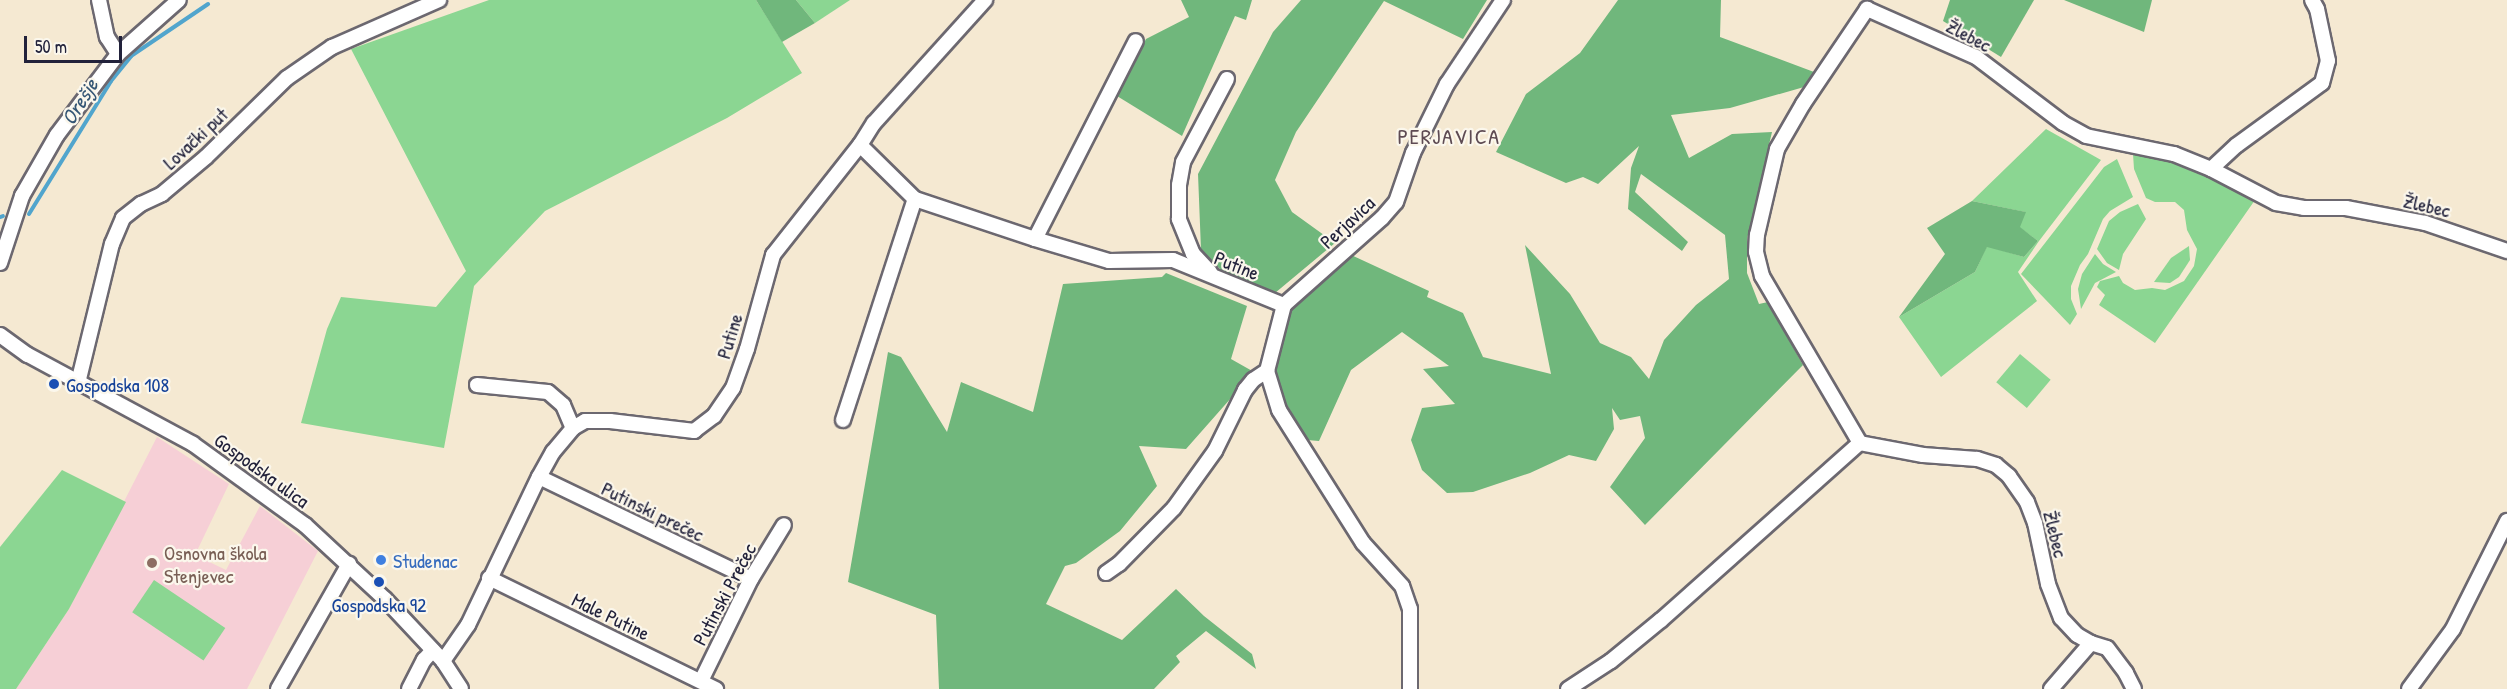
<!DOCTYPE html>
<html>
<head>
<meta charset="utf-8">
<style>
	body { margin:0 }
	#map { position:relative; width:2507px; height:689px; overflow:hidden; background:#f5e9d2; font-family:"Patrick Hand",sans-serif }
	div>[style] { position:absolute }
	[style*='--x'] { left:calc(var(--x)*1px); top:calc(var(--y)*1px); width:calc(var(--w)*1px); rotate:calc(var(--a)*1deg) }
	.built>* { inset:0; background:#f6cfd6 }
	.green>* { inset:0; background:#8bd692; transform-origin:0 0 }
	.forest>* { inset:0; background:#70b77c }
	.stream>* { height:4px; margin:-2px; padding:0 2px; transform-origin:2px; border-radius:2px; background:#51a5cd }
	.roads { filter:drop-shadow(2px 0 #6c6870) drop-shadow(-2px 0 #6c6870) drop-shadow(0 2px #6c6870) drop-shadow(0 -2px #6c6870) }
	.minor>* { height:14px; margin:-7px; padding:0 7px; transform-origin:7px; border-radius:7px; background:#fff }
	.dots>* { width:16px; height:16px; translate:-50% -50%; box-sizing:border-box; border:3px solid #fbf7ec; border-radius:50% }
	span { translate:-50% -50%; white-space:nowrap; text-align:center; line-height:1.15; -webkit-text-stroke:4.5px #fbf7ec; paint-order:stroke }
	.street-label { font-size:20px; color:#22223b }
	.transit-label { font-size:20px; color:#164399 }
	.left { translate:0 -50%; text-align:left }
	.education-label { font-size:20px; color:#785e54 }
	.shop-label { font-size:20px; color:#366cbe }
	.water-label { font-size:21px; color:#355675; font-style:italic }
	.quarter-label { font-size:22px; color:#5e4b53; letter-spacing:1.5px }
	.scale { position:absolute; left:24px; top:36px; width:98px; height:27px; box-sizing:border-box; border:3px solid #22223b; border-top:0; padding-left:8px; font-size:18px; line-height:21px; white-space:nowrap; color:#22223b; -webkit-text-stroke:4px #fbf7ec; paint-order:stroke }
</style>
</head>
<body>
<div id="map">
	<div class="built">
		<div style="clip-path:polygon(157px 437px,229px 484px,195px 555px,226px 570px,260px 506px,318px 551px,247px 689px,16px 689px,69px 609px)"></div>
	</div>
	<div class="green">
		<div style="clip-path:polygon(489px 0,756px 0,802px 73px,727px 118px,545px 211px,474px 286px,444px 448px,301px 423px,327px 329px,341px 297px,436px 307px,466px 271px,351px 49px)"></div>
		<div style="clip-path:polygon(796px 0,850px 0,815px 23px)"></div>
		<div style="clip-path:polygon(2046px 129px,2101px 160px,2039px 241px,2018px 272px,2037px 301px,1941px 377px,1899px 317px,1975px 272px,1987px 246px,2024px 257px,2038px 241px,2019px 227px,2025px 212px,1972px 201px)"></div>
		<div style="clip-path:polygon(2139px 152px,2190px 167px,2255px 200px,2155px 343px,2099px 305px,2105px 295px,2097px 287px,2100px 281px,2119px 276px,2123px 283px,2135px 290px,2152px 288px,2165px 290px,2184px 281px,2194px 266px,2197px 249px,2187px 230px,2184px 210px,2175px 202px,2155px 202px,2146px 198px,2134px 169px,2133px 154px)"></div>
		<div style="clip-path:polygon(2117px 159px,2133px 197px,2110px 211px,2103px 219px,2088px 254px,2080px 265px,2071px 286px,2071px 299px,2077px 314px,2070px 325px,2021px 274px,2104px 167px)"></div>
		<div style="clip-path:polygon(2138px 204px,2146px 219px,2123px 254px,2119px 270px,2107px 263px,2097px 249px,2109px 221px,2120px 212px)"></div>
		<div style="clip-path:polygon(2189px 246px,2190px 260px,2179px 277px,2170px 283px,2154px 282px,2171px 258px)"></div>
		<div style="clip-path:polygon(2095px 254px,2103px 264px,2116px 272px,2095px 283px,2081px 309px,2078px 289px,2082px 274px)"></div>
		<div style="left:2020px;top:354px;width:40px;height:37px;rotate:40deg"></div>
		<div style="clip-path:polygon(62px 470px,126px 502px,69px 609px,16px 689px,0 689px,0 547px)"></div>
		<div style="left:154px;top:580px;width:86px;height:39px;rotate:34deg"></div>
	</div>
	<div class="forest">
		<div style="clip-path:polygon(756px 0,796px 0,815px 23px,782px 42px)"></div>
		<div style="clip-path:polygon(1181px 0,1252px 0,1246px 20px,1235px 16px,1182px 136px,1117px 96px,1146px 39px,1189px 17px)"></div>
		<div style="clip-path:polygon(1301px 0,1487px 0,1463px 39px,1384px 1px,1296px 132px,1275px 180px,1292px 212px,1335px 243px,1275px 293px,1227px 276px,1201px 250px,1198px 174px,1273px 32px)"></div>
		<div style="clip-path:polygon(1618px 0,1721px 0,1720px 37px,1814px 72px,1804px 87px,1730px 108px,1671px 115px,1689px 158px,1732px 134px,1772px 132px,1747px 239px,1747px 273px,1759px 304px,1768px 302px,1803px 365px,1645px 525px,1610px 487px,1645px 438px,1640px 416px,1620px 420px,1612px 408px,1614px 429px,1596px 461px,1569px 455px,1530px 473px,1473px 492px,1447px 493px,1422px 470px,1411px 440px,1422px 408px,1455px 404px,1423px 369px,1449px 366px,1402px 332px,1351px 370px,1319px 441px,1307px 440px,1282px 396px,1272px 371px,1288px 311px,1349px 254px,1429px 291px,1427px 297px,1463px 313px,1483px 357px,1551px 374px,1525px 245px,1570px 294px,1600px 343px,1631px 357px,1649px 379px,1664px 340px,1696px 305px,1729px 279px,1725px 235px,1641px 174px,1635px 192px,1688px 242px,1682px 251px,1628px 209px,1631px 168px,1639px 146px,1598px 184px,1583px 177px,1566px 183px,1496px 152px,1526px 94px,1580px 53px)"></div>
		<div style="clip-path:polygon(1950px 0,2034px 0,2001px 57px,1943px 21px)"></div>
		<div style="clip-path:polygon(2064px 0,2152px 0,2144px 32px)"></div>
		<div style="clip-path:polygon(1972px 201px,2026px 212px,2020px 227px,2038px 241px,2024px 257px,1987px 247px,1975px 272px,1899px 317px,1945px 254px,1927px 228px)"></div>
		<div style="clip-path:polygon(1166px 273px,1247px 306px,1231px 359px,1254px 372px,1186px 449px,1139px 446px,1157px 486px,1120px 531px,1076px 563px,1065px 566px,1046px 604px,1122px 640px,1176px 589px,1204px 616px,1252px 654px,1256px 669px,1206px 631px,1176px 656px,1180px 662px,1154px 689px,939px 689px,936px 615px,848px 582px,888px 352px,901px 357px,947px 432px,961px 382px,1033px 412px,1063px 284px,1162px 277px)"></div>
	</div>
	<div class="stream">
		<div style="--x:29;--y:214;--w:156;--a:-58.3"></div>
		<div style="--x:111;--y:81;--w:32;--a:-51"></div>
		<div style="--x:131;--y:56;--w:93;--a:-34"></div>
		<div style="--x:0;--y:217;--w:3;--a:-18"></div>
	</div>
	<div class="roads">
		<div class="minor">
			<div style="--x:99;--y:0;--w:38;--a:78"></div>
			<div style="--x:107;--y:37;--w:20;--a:57"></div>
			<div style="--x:860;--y:145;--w:77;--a:44.5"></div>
			<div style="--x:915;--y:199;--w:126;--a:18.4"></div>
			<div style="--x:1035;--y:239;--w:77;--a:16.6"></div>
			<div style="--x:1109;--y:261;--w:64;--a:-0.9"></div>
			<div style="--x:1173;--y:260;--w:120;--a:22.1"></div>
			<div style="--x:2211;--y:169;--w:35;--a:-43"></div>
			<div style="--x:2237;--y:145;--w:105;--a:-36.1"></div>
			<div style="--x:2322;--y:83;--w:23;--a:-75"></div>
			<div style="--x:2328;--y:61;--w:53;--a:-101.9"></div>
			<div style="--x:2317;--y:9;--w:10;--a:-119"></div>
			<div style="--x:1035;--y:239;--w:222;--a:-63"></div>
			<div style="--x:0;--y:263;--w:71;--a:-71.8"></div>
			<div style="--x:22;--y:196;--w:70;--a:-60.2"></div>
			<div style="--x:57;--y:135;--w:101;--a:-53"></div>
			<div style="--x:118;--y:54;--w:81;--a:-41.5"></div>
			<div style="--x:1210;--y:272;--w:25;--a:-133"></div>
			<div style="--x:1193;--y:254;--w:38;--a:-112"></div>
			<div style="--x:1179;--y:219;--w:34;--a:-90"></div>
			<div style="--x:1179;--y:185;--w:23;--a:-80"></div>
			<div style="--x:1183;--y:162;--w:94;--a:-62.1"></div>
			<div style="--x:0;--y:335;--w:34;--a:36"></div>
			<div style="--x:28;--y:355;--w:187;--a:28.3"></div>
			<div style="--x:193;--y:444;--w:138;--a:35.9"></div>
			<div style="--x:305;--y:525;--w:109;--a:42.8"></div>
			<div style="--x:385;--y:599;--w:85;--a:46.9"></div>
			<div style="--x:443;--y:661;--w:33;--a:57"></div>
			<div style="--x:78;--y:383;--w:143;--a:-76.3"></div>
			<div style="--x:112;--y:244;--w:28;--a:-67"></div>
			<div style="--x:123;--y:218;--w:23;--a:-38"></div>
			<div style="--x:141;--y:204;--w:23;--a:-25"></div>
			<div style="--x:162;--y:194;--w:57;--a:-40.1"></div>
			<div style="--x:206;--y:157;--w:113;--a:-44.3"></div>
			<div style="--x:287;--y:78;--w:55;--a:-34.6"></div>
			<div style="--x:332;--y:47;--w:117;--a:-23.7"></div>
			<div style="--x:477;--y:385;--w:71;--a:5.6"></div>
			<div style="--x:548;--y:392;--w:20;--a:41"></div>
			<div style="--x:563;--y:405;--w:25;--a:67"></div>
			<div style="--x:843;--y:420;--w:232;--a:-72"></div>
			<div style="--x:539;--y:477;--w:235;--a:25.7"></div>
			<div style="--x:1106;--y:573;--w:16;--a:-35"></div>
			<div style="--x:1119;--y:564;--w:78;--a:-45.5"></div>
			<div style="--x:1174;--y:508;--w:70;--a:-54.3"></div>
			<div style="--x:1215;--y:451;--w:68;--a:-63.8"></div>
			<div style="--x:1245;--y:390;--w:13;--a:-51"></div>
			<div style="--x:1253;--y:380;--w:17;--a:-33"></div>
			<div style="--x:489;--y:578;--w:253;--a:26.1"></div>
			<div style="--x:443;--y:661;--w:44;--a:-55.2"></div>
			<div style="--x:468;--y:625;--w:164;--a:-64.4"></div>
			<div style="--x:539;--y:477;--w:29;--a:-61"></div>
			<div style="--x:553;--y:452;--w:31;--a:-50"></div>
			<div style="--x:573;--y:428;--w:14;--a:-30"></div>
			<div style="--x:585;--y:421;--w:25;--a:0"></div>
			<div style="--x:610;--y:421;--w:85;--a:6.8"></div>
			<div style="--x:694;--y:431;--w:25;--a:-37"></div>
			<div style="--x:714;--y:416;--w:34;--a:-56"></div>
			<div style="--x:733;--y:388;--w:41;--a:-70.3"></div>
			<div style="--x:747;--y:349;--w:98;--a:-74.5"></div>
			<div style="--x:773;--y:255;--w:140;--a:-51.7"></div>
			<div style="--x:860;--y:145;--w:26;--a:-58"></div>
			<div style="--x:874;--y:123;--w:166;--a:-47.9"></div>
			<div style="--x:701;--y:681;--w:114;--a:-63.9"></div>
			<div style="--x:751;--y:579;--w:63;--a:-58.6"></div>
			<div style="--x:278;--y:689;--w:144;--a:-60.4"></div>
			<div style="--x:409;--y:689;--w:33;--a:-63"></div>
			<div style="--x:424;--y:660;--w:13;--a:-48"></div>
			<div style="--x:1410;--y:689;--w:80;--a:-90"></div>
			<div style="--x:1410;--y:609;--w:24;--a:-109"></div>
			<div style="--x:1402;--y:586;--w:58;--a:-132.2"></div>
			<div style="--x:1363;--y:543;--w:157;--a:-122.3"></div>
			<div style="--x:1279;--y:410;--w:41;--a:-107.1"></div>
			<div style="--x:1267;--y:371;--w:68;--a:-75.6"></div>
			<div style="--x:1284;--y:305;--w:131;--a:-41.6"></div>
			<div style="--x:1382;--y:218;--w:21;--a:-49"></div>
			<div style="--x:1396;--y:202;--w:52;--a:-70.9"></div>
			<div style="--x:1413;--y:153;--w:77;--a:-63.8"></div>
			<div style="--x:1447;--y:84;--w:101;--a:-56.3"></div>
			<div style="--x:1568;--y:689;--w:51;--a:-33.1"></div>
			<div style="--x:1611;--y:661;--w:65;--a:-39.4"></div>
			<div style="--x:1661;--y:620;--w:266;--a:-41.7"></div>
			<div style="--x:2051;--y:689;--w:61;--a:-49"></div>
			<div style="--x:2134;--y:689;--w:18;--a:-117"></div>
			<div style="--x:2126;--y:673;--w:31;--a:-127"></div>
			<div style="--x:2107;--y:648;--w:17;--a:-163"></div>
			<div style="--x:2091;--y:643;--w:16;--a:-150"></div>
			<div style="--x:2077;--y:635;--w:23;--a:-133"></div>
			<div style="--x:2061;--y:618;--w:36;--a:-111"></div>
			<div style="--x:2048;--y:584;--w:62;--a:-102"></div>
			<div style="--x:2035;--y:523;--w:22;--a:-111"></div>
			<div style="--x:2027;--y:502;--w:32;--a:-125"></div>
			<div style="--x:2009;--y:476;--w:17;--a:-140"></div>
			<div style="--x:1996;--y:465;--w:20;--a:-162"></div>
			<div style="--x:1977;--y:459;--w:54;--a:-175.8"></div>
			<div style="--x:1923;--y:455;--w:64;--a:-169.2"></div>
			<div style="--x:1860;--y:443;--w:194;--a:-120.4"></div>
			<div style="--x:1762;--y:276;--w:25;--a:-104"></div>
			<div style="--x:1756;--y:252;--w:17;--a:-87"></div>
			<div style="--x:1757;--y:235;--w:88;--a:-76.9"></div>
			<div style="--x:1777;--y:149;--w:52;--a:-60"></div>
			<div style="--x:1803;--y:104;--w:115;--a:-56"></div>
			<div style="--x:1867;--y:9;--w:119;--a:23.8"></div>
			<div style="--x:1976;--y:57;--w:109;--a:37.2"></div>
			<div style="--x:2063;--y:123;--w:26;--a:29"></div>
			<div style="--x:2086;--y:136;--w:90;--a:11.6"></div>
			<div style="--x:2174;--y:154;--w:40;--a:22"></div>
			<div style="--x:2211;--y:169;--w:73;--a:27.6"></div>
			<div style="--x:2276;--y:203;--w:28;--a:10"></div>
			<div style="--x:2304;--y:208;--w:42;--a:0"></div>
			<div style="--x:2346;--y:208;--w:80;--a:10.8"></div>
			<div style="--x:2425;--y:223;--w:87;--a:18.9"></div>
			<div style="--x:2409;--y:689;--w:74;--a:-53.7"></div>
			<div style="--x:2453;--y:629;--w:121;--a:-63.4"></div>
		</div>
	</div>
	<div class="dots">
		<div style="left:54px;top:384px;background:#1a4fb4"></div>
		<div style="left:381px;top:560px;background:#3f7fe0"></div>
		<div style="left:152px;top:563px;background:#8d6e63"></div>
		<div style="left:379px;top:582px;background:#1a4fb4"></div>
	</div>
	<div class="street-label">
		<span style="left:1969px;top:35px;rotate:28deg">Žlebec</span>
		<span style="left:195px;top:138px;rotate:-43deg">Lovački put</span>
		<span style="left:2427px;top:205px;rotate:13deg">Žlebec</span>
		<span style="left:1347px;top:222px;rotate:-43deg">Perjavica</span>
		<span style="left:1237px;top:265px;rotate:22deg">Putine</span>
		<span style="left:729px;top:336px;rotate:-73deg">Putine</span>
		<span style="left:262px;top:470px;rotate:36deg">Gospodska ulica</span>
		<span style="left:653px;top:511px;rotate:26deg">Putinski prečec</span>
		<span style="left:2056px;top:534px;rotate:76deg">Žlebec</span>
		<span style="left:724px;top:594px;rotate:-62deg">Putinski Prečec</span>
		<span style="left:611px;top:616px;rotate:26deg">Male Putine</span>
	</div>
	<div class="transit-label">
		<span class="left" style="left:66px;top:384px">Gospodska 108</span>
		<span style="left:379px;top:604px">Gospodska 92</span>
	</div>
	<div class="education-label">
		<span class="left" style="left:164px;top:564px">Osnovna škola<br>Stenjevec</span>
	</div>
	<div class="shop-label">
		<span class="left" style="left:393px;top:560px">Studenac</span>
	</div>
	<div class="water-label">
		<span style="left:80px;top:102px;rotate:-58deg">Orešje</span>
	</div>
	<div class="quarter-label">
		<span style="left:1449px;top:137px">PERJAVICA</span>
	</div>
	<div class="scale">50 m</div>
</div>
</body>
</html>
